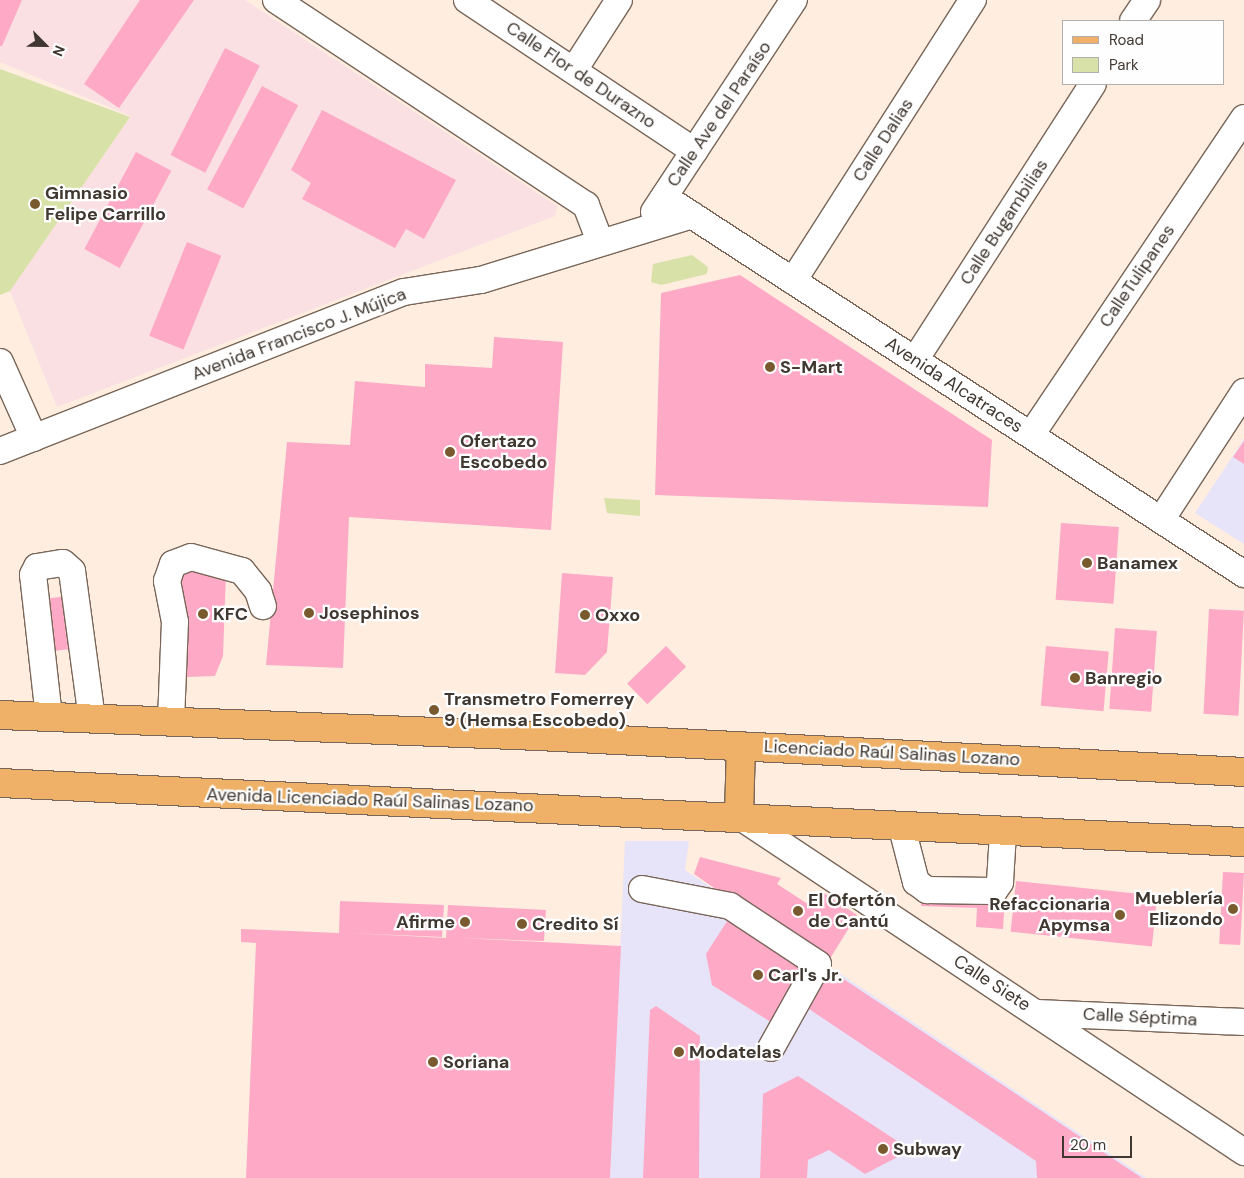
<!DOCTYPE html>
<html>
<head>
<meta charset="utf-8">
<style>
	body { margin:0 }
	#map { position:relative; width:1244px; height:1178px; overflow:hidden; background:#ffede0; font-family:"DM Sans",sans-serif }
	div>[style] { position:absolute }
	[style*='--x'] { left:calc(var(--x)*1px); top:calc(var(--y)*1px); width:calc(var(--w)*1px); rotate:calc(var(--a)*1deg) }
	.commercial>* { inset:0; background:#e7e3f9 }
	.education>* { inset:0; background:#fadfe3 }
	.green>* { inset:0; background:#d8e1a7 }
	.building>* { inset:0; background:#feaac7; transform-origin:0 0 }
	.roads { filter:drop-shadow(1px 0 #796658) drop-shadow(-1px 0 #796658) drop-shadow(0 1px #796658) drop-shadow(0 -1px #796658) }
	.minor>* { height:26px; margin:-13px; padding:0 13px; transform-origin:13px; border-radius:13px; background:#fff }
	.major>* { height:28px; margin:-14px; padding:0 14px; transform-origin:14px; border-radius:14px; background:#eeb167 }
	.dots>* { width:14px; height:14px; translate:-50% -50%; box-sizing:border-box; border:2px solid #fefefe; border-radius:50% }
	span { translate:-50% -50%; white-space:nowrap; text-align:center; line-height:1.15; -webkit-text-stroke:4.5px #fefefe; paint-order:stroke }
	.street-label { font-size:18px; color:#3f3730 }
	.poi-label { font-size:18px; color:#3f3730; font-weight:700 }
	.left { translate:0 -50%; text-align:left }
	.right { translate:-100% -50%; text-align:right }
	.legend { position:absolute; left:1062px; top:20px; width:162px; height:65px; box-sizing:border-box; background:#fefefe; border:1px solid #b2aeac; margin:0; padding:6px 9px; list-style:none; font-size:15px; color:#3f3730 }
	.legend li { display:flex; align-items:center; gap:10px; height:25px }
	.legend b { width:25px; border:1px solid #b2aeac }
	.north { position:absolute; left:20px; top:20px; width:50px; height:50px; -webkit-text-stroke:4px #fefefe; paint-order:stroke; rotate:113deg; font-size:14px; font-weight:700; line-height:20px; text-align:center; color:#3f3730 }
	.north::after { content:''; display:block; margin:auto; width:18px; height:22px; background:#3f3730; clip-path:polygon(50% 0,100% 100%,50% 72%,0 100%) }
	.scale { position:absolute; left:1062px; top:1136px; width:70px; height:22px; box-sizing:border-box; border:2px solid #3f3730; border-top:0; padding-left:6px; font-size:15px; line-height:18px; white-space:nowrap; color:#3f3730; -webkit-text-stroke:4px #fefefe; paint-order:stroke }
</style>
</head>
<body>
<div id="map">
	<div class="commercial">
		<div style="clip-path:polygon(1244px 439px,1244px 544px,1195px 513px)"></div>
		<div style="clip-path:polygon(625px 841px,689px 841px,685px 870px,1146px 1178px,610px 1178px)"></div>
	</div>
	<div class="education">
		<div style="clip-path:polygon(0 0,245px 0,557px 206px,555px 216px,57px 407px,10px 291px,131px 116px,0 62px)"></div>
	</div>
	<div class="green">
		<div style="clip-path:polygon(0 69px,130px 117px,10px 291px,0 295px)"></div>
		<div style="clip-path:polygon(692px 255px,708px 267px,707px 274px,661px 285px,651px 282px,653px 264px)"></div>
		<div style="clip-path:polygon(604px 498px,640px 500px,640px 516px,607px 513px)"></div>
	</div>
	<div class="building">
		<div style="clip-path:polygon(0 0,22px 0,2px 46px,0 46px)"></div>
		<div style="clip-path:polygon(140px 0,194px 0,119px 108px,84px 84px)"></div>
		<div style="left:225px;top:48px;width:39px;height:120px;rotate:27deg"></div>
		<div style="left:262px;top:86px;width:41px;height:117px;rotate:28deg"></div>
		<div style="clip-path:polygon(322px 110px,456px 180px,424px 239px,406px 229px,395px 248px,302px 199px,311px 183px,291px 170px)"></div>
		<div style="left:136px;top:152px;width:40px;height:110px;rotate:28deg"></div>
		<div style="left:187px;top:242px;width:37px;height:101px;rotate:22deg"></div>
		<div style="clip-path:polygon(740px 275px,992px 440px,988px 507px,655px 495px,661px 293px)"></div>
		<div style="clip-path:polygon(494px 337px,563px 342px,551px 530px,349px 517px,343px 668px,266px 665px,287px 442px,350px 445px,355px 381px,425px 387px,425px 364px,492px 368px)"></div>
		<div style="clip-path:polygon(1244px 441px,1244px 464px,1233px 457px)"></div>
		<div style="left:1061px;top:523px;width:58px;height:77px;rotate:4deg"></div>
		<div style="clip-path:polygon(182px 571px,226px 572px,223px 656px,215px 676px,187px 677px,179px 657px)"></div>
		<div style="clip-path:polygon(562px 573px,613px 577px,607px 652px,585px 675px,555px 673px)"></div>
		<div style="left:66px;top:596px;width:53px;height:24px;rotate:82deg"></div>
		<div style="left:1209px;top:609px;width:35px;height:105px;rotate:3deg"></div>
		<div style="left:1115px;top:628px;width:42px;height:81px;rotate:4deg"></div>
		<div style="left:666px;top:646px;width:29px;height:54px;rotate:46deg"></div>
		<div style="left:1046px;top:646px;width:63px;height:60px;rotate:5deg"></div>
		<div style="clip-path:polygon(700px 857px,781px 878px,777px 884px,811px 906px,821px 891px,857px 915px,826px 965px,694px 874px)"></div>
		<div style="left:1223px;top:872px;width:21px;height:72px;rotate:3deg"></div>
		<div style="clip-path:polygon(922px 876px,1006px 879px,1003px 929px,976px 927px,977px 908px,921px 906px)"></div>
		<div style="left:1016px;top:881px;width:142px;height:51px;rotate:6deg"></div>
		<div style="clip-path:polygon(340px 901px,444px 905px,442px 937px,349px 933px,446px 938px,448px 905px,546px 910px,544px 941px,461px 938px,621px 946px,610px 1178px,246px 1178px,256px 943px,241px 942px,241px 929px,339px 933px)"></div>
		<div style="clip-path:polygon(733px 912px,812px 965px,774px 1024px,712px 985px,706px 954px)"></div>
		<div style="clip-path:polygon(830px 970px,1142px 1178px,1037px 1178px,1036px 1161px,806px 1007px)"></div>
		<div style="clip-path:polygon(656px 1006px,700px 1036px,699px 1178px,643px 1178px,650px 1010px)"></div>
		<div style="clip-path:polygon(798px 1076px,911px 1150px,865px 1174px,829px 1150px,808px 1160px,807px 1178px,760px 1178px,763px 1094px)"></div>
	</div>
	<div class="roads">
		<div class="minor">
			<div style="--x:276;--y:0;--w:372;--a:33.5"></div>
			<div style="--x:586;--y:205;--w:39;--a:69"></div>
			<div style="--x:467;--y:0;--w:273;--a:33.6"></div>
			<div style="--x:1133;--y:21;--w:25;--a:-56"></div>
			<div style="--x:574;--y:70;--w:83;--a:-57.3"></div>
			<div style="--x:664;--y:197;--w:692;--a:33.02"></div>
			<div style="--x:654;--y:212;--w:254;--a:-56.6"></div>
			<div style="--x:793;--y:281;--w:334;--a:-57.4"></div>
			<div style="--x:915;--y:360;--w:328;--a:-57.2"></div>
			<div style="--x:0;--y:362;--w:83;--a:65.9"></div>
			<div style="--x:1031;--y:435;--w:382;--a:-56.1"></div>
			<div style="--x:0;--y:451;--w:434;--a:-21.5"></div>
			<div style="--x:404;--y:292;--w:78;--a:-8.9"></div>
			<div style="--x:481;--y:280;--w:221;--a:-17.1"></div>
			<div style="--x:1161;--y:520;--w:153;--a:-57"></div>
			<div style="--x:49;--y:717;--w:143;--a:-96.4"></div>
			<div style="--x:33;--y:575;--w:9;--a:-63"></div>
			<div style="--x:37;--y:567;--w:26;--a:-9"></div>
			<div style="--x:63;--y:563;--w:12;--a:42"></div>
			<div style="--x:72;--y:571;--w:148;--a:82.3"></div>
			<div style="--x:171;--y:721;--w:99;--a:-87.7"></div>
			<div style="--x:175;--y:622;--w:42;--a:-101"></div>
			<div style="--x:167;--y:581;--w:18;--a:-71"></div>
			<div style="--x:173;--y:564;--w:19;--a:-21"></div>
			<div style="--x:191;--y:557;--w:53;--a:15.4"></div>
			<div style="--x:242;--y:571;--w:26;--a:51"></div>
			<div style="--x:258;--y:591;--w:16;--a:72"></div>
			<div style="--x:739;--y:816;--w:607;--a:33.64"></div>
			<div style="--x:902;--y:828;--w:56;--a:75.5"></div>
			<div style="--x:916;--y:882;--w:14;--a:36"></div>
			<div style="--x:927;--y:890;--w:67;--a:0.9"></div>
			<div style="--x:994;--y:891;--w:11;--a:-56"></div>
			<div style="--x:1000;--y:882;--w:49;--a:-86.5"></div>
			<div style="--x:642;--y:889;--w:90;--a:10.9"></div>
			<div style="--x:730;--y:906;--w:105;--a:33.4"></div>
			<div style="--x:818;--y:964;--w:96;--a:119.2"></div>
			<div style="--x:1037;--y:1013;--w:207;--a:2.5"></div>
		</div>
		<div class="major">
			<div style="--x:0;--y:715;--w:539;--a:2.23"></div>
			<div style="--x:539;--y:736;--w:706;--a:2.92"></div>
			<div style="--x:0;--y:783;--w:1245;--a:2.72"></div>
			<div style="--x:739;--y:816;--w:70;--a:-88.4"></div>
		</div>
	</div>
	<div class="dots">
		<div style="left:35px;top:204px;background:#795a2f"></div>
		<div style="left:770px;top:367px;background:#795a2f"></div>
		<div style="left:450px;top:452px;background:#795a2f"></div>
		<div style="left:1087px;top:563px;background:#795a2f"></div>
		<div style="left:309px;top:613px;background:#795a2f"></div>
		<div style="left:203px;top:614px;background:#795a2f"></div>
		<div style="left:585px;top:615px;background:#795a2f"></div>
		<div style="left:1075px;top:678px;background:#795a2f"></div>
		<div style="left:434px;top:710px;background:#795a2f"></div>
		<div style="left:1233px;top:909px;background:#795a2f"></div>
		<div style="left:798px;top:911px;background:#795a2f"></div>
		<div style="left:1120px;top:915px;background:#795a2f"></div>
		<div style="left:465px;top:922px;background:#795a2f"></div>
		<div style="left:522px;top:924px;background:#795a2f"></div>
		<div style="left:758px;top:975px;background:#795a2f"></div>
		<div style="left:679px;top:1052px;background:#795a2f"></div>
		<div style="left:433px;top:1062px;background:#795a2f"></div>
		<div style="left:883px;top:1149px;background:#795a2f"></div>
	</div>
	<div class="street-label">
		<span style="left:581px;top:75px;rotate:34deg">Calle Flor de Durazno</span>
		<span style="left:719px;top:114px;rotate:-56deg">Calle Ave del Paraíso</span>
		<span style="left:883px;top:140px;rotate:-57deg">Calle Dalias</span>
		<span style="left:1004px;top:222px;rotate:-57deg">Calle Bugambilias</span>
		<span style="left:1137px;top:276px;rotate:-56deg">CalleTulipanes</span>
		<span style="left:299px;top:334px;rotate:-21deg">Avenida Francisco J. Mújica</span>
		<span style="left:954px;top:385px;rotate:33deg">Avenida Alcatraces</span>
		<span style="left:892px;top:753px;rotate:3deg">Licenciado Raúl Salinas Lozano</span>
		<span style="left:370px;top:800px;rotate:2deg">Avenida Licenciado Raúl Salinas Lozano</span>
		<span style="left:992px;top:983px;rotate:33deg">Calle Siete</span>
		<span style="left:1140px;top:1017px;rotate:3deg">Calle Séptima</span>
	</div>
	<div class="poi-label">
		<span class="left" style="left:45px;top:204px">Gimnasio<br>Felipe Carrillo</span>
		<span class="left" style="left:780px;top:367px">S-Mart</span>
		<span class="left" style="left:460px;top:452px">Ofertazo<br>Escobedo</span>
		<span class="left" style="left:1097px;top:563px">Banamex</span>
		<span class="left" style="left:319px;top:613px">Josephinos</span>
		<span class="left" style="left:213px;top:614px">KFC</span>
		<span class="left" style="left:595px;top:615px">Oxxo</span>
		<span class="left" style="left:1085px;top:678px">Banregio</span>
		<span class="left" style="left:444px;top:710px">Transmetro Fomerrey<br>9 (Hemsa Escobedo)</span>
		<span class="right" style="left:1223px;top:909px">Mueblería<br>Elizondo</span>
		<span class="left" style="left:808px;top:911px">El Ofertón<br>de Cantú</span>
		<span class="right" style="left:1110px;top:915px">Refaccionaria<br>Apymsa</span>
		<span class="right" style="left:455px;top:922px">Afirme</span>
		<span class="left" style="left:532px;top:924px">Credito Sí</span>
		<span class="left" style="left:768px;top:975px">Carl's Jr.</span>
		<span class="left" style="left:689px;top:1052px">Modatelas</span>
		<span class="left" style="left:443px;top:1062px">Soriana</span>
		<span class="left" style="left:893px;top:1149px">Subway</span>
	</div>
	<ul class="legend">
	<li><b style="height:6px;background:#eeb167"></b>Road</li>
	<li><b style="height:14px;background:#d8e1a7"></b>Park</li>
	</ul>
	<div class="north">N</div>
	<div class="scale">20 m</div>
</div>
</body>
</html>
